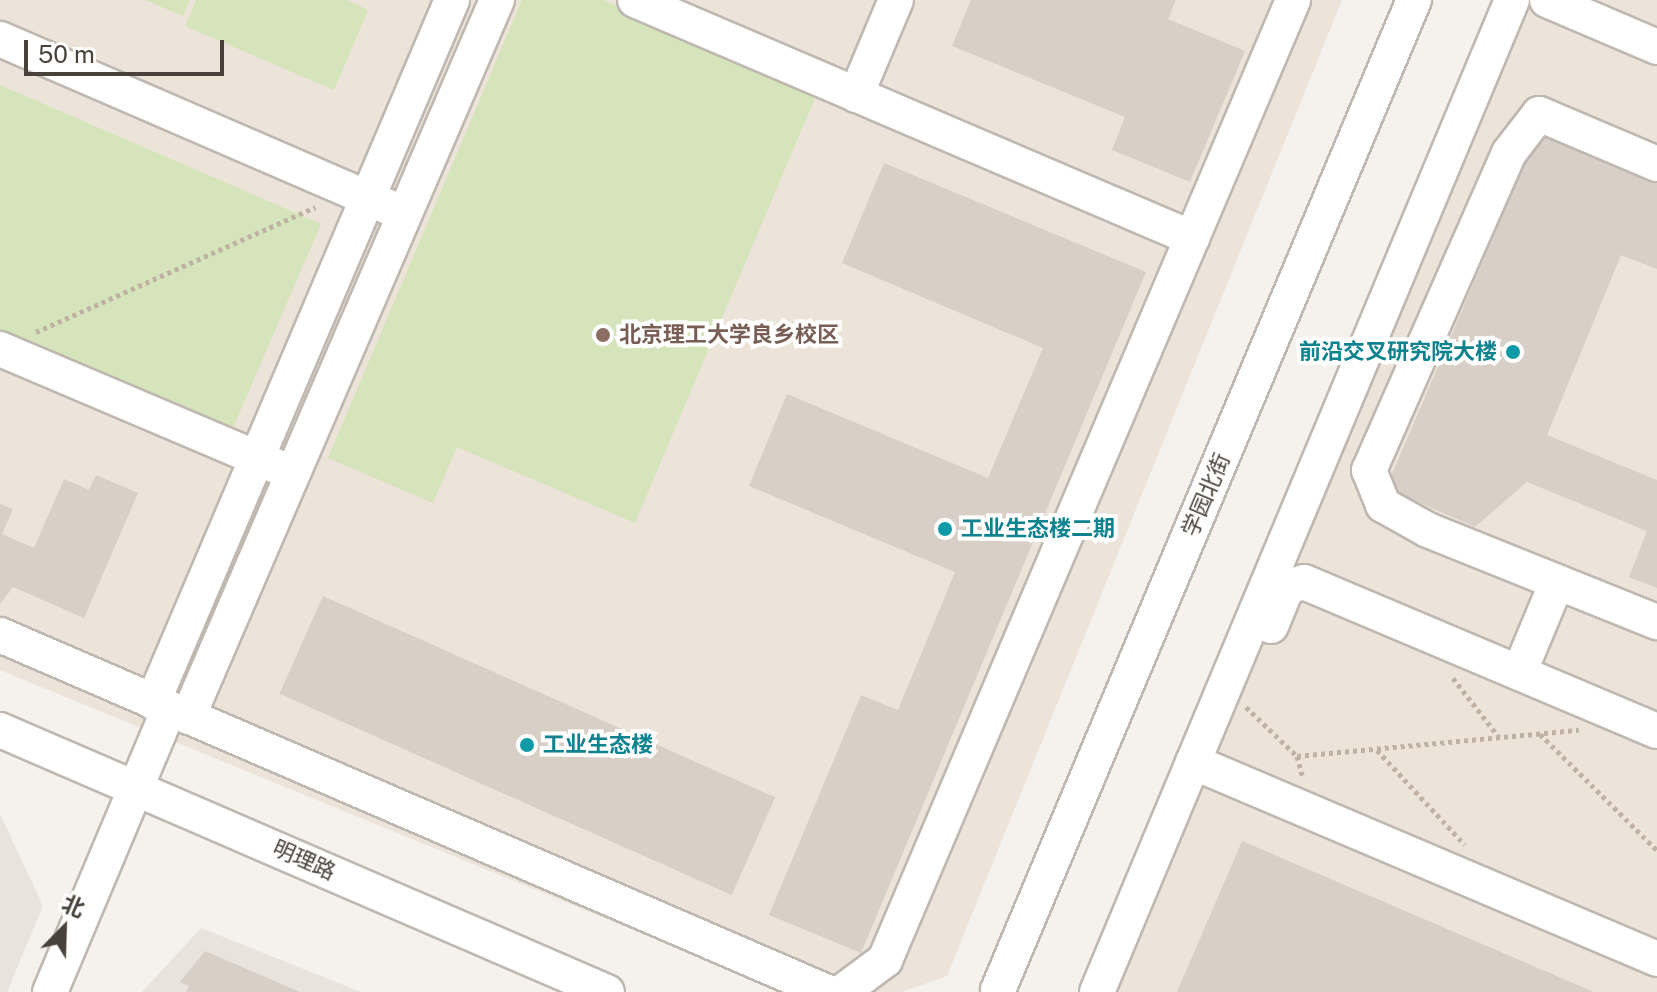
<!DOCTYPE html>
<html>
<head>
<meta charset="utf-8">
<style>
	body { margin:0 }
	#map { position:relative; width:1657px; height:992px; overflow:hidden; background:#f5f1ed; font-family:"Public Sans","Noto Sans SC",sans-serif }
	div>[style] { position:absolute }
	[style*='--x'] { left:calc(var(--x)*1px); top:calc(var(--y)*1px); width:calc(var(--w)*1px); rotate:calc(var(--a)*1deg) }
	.residential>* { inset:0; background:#e8e3db }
	.education>* { inset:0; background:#ece4d8 }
	.green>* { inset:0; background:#d5e4ba }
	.building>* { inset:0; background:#d8cfc6; transform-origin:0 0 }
	.path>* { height:5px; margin-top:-2.5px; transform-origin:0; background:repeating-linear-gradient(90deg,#c0b2a3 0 4px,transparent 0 8px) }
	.roads { filter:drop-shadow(2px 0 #bfb8b0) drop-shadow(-2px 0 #bfb8b0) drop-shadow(0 2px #bfb8b0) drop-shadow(0 -2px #bfb8b0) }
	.minor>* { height:34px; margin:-17px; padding:0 17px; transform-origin:17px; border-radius:17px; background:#fff }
	.dots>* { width:22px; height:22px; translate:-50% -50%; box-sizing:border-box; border:4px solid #fff; border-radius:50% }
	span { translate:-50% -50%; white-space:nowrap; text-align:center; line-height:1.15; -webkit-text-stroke:8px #fff; paint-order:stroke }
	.education-label { font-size:22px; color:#785e54; font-weight:700 }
	.left { translate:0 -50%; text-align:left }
	.culture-label { font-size:22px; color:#0d838f; font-weight:700 }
	.right { translate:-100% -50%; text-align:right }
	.street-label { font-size:22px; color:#49423b }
	.north { position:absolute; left:24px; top:888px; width:80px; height:80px; -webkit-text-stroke:6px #fff; paint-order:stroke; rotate:23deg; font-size:22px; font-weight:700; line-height:32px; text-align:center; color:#49423b }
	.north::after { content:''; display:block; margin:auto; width:28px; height:36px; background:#49423b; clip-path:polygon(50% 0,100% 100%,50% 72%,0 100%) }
	.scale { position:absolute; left:24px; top:40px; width:200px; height:36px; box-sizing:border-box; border:4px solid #49423b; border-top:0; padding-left:10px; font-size:24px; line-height:28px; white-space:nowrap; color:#49423b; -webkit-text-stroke:6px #fff; paint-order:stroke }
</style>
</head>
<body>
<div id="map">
	<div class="residential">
		<div style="clip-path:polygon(0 814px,43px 906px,7px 992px,0 992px)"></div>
		<div style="clip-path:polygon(201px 928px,361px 992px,142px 992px)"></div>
	</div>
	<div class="education">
		<div style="clip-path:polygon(0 0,1342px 0,947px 976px,902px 992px,785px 992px,0 670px)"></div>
		<div style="clip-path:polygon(1494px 0,1657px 0,1657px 992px,1083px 992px)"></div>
	</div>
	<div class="green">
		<div style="clip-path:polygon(145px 0,190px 0,183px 16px)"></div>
		<div style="clip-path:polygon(196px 0,346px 0,368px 10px,334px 90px,185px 26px)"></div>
		<div style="clip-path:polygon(522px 0,603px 0,818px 91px,635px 523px,457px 447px,433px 503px,328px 458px)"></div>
		<div style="clip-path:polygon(0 85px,321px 224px,229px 437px,0 337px)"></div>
	</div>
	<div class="building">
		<div style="clip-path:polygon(971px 0,1176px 0,1168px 19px,1245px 51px,1190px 182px,1112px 150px,1125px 117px,952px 46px)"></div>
		<div style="clip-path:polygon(1539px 130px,1657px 179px,1657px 269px,1621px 255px,1547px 435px,1657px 480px,1657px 588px,1629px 577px,1647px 531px,1527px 482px,1475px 527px,1386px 488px)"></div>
		<div style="clip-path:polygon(884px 163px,1146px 272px,861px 953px,769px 915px,861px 695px,898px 710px,955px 572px,749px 486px,787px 394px,988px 478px,1043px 348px,842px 263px)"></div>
		<div style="clip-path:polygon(96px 475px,138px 493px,84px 618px,13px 587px,0 604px,0 504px,13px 509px,2px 534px,34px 548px,64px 479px,89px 490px)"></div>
		<div style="left:323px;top:596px;width:495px;height:107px;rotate:24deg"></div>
		<div style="clip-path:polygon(1242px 841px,1594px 992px,1177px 992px)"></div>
		<div style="clip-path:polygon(205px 951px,300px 992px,186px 992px,189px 986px,180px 982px)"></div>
	</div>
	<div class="path">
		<div style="--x:36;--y:332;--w:306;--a:-24.1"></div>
		<div style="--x:1453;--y:678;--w:75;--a:52.1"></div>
		<div style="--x:1246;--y:707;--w:71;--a:43.9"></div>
		<div style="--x:1297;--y:756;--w:23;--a:75"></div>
		<div style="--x:1540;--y:734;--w:165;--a:44.8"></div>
		<div style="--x:1377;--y:750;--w:129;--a:47.2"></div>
		<div style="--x:1297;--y:756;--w:283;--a:-5.3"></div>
	</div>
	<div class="roads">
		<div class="minor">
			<div style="--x:635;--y:0;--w:606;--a:23.14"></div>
			<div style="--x:1547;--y:0;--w:120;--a:23.1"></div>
			<div style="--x:0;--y:39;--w:424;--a:23.4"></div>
			<div style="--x:856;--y:95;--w:103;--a:-67.2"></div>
			<div style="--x:1657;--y:164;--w:128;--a:-157"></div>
			<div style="--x:1539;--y:114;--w:49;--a:127.6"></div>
			<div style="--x:1509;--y:153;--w:347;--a:113.8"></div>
			<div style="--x:1369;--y:470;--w:38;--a:68"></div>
			<div style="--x:1383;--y:505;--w:51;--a:29.1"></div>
			<div style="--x:1428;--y:530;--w:247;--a:21.9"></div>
			<div style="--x:0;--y:349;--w:300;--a:23"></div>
			<div style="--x:1271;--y:626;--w:42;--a:-67.7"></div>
			<div style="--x:1287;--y:587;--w:18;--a:-16"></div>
			<div style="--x:1304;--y:582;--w:383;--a:22.9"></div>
			<div style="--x:0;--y:635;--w:901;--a:23.35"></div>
			<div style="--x:1527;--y:654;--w:78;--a:-67.4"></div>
			<div style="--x:153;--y:702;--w:763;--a:-66.93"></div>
			<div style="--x:188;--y:717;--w:781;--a:-66.69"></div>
			<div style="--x:0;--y:730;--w:661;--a:23.35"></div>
			<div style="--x:1193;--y:762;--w:504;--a:23"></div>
			<div style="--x:998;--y:990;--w:1074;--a:-67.21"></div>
			<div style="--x:50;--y:992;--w:307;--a:-67.2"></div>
			<div style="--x:842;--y:992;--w:54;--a:-36.7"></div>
			<div style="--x:885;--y:960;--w:1043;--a:-66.97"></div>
			<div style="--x:1097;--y:992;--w:1075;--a:-67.3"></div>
		</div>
	</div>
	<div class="dots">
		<div style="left:603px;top:335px;background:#8d6e63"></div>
		<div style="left:1513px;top:352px;background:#0f9aa8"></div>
		<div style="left:945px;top:529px;background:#0f9aa8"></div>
		<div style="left:527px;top:745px;background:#0f9aa8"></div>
	</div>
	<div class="education-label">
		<span class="left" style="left:619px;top:335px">北京理工大学良乡校区</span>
	</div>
	<div class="culture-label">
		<span class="right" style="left:1497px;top:352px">前沿交叉研究院大楼</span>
		<span class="left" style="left:961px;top:529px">工业生态楼二期</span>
		<span class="left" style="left:543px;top:745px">工业生态楼</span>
	</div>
	<div class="street-label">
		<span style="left:1206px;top:495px;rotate:-67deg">学园北街</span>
		<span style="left:304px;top:860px;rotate:24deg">明理路</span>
	</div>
	<div class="north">北</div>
	<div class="scale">50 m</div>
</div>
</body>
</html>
